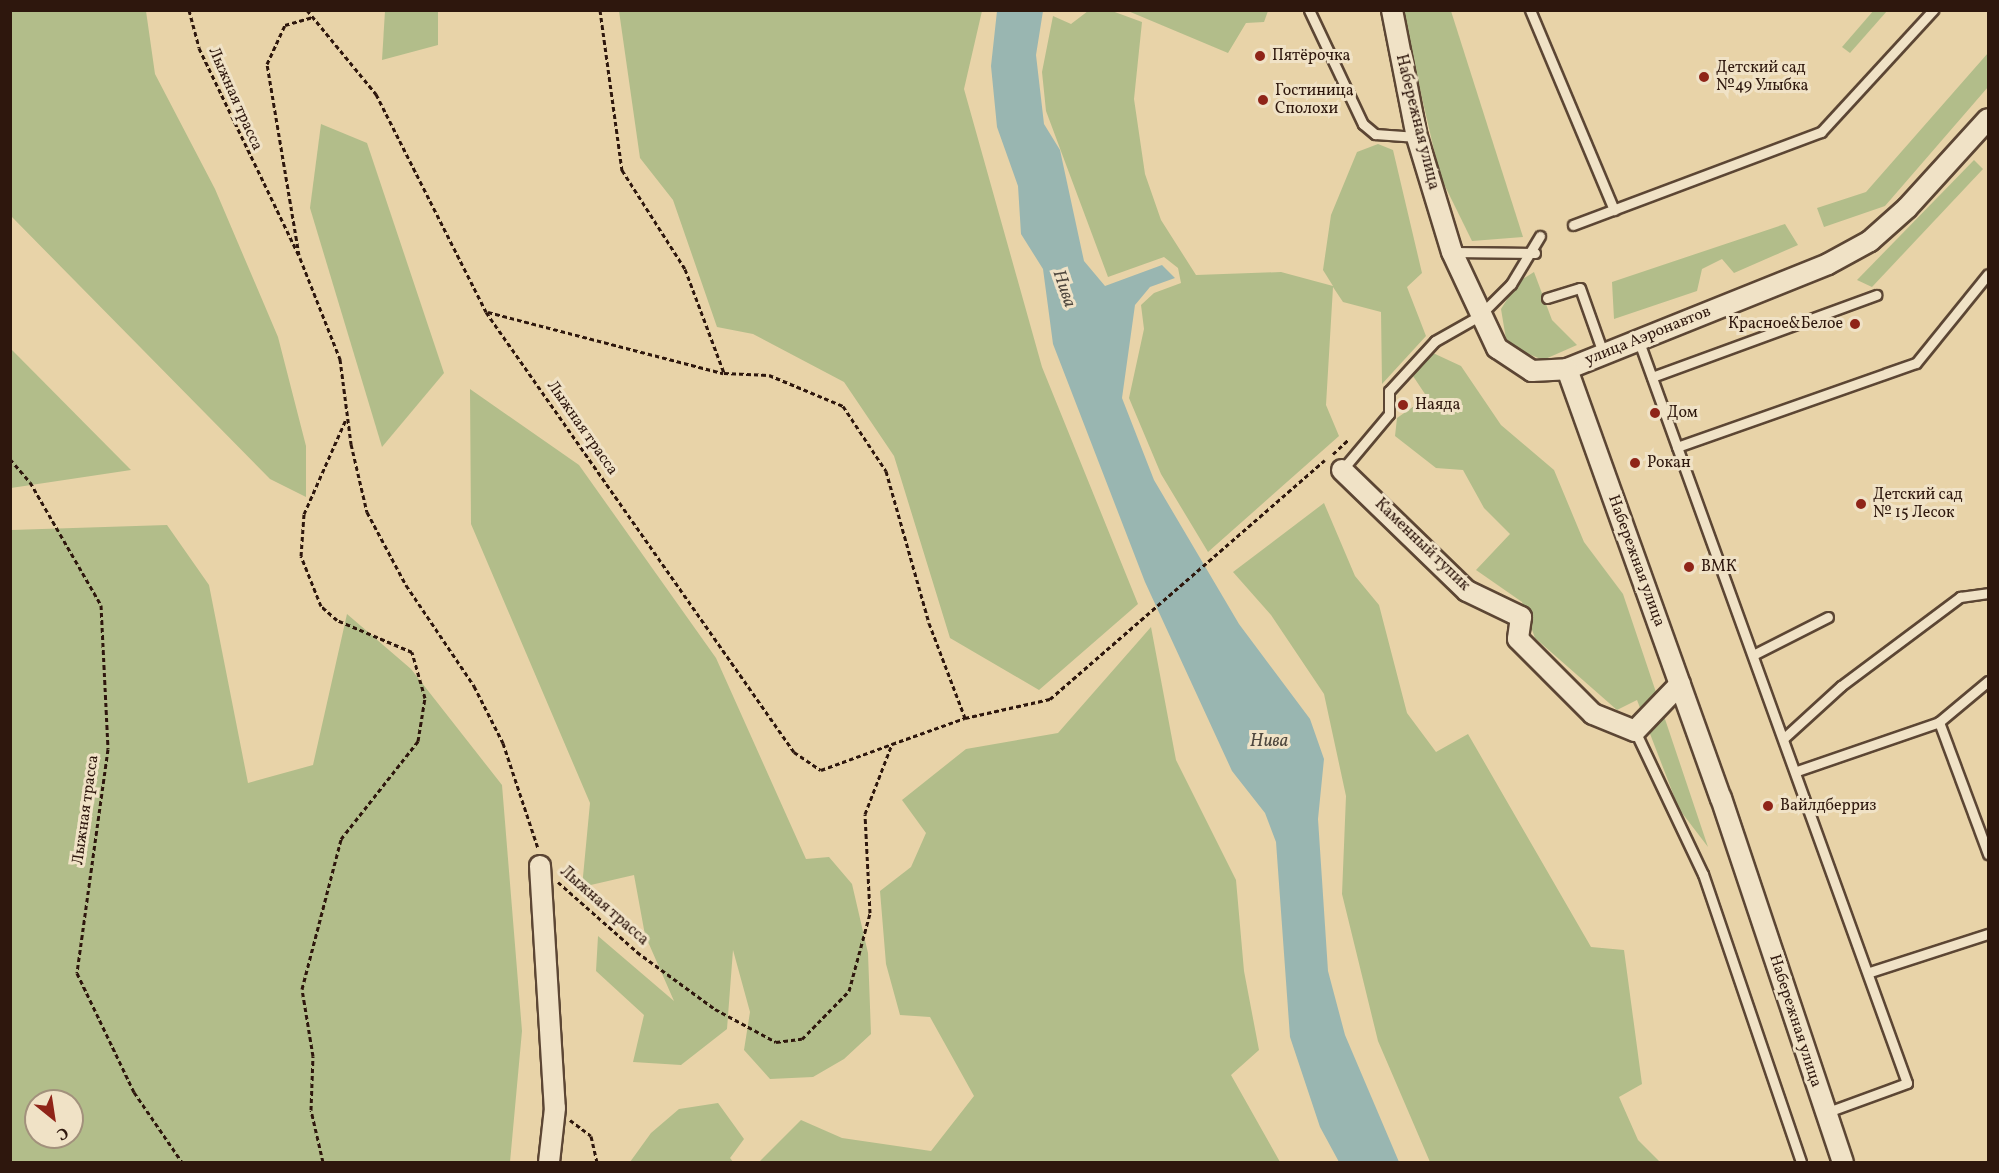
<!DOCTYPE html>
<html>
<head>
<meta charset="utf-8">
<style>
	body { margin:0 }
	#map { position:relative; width:1999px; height:1173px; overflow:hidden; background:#e8d3a8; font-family:Vollkorn,serif }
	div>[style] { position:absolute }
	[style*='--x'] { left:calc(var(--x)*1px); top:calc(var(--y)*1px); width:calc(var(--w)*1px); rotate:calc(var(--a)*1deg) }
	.green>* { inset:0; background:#b2bd8a }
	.water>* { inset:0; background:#99b6b1 }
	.path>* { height:3px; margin-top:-1.5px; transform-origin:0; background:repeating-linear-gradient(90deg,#2e170d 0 4.5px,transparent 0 7.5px) }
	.roads { filter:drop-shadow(2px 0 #5c4634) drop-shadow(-2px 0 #5c4634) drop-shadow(0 2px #5c4634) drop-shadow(0 -2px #5c4634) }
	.lane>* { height:9px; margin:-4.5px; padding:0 4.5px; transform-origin:4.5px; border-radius:4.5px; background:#f0e2c6 }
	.street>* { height:20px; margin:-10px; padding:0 10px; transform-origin:10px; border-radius:10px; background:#f0e2c6 }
	.dots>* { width:16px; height:16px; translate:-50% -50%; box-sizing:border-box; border:3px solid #f0e2c6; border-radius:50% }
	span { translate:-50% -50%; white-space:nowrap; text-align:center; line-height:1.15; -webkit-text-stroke:6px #f0e2c6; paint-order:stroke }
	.poi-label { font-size:16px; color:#2e170d }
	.left { translate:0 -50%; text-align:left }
	.right { translate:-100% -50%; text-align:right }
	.street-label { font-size:16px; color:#2e170d }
	.water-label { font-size:18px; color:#4e473e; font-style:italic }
	.frame { position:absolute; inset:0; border:12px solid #2e170d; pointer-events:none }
	.north { position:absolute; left:24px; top:1089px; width:60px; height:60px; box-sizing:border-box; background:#f0e2c6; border:2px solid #a2917c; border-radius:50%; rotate:150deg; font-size:16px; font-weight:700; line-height:24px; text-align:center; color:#2e170d }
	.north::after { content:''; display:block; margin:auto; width:21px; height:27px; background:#8f2418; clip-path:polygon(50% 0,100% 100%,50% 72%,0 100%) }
</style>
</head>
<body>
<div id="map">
	<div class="green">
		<div style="clip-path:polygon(1874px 10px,1887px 11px,1850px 53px,1842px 47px)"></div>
		<div style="clip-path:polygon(10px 11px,146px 11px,155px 74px,215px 189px,278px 337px,306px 446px,306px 497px,270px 479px,11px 216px)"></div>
		<div style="clip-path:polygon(385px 11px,438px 11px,438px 45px,382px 60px)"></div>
		<div style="clip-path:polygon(619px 11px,982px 11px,964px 89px,1042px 367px,1138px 604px,1039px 690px,950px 638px,894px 456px,844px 382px,753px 334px,717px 327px,673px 200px,640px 158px)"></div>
		<div style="clip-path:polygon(1088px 11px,1112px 11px,1142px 22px,1134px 99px,1145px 174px,1161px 220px,1196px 275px,1281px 272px,1333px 286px,1323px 270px,1331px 215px,1357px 152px,1378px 144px,1393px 150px,1422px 273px,1407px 287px,1426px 336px,1382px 384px,1381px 312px,1343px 302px,1333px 287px,1326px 405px,1339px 436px,1208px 552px,1161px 474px,1129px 398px,1144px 329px,1141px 305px,1154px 293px,1181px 283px,1178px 268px,1164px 257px,1108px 277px,1046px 111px,1042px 72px,1053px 16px,1071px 24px)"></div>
		<div style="clip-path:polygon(1128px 11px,1268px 10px,1268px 11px,1264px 22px,1246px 23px,1228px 53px)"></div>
		<div style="clip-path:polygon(1402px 11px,1451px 11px,1523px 237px,1472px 241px,1440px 176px)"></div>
		<div style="clip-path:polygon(1988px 53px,1988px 87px,1885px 206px,1824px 227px,1817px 208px,1866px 192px)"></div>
		<div style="clip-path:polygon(321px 124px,367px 143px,444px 373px,382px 447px,310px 208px)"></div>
		<div style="clip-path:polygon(1974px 160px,1983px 169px,1872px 287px,1857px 280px)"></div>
		<div style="clip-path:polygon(1785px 224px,1798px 245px,1734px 273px,1722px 259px,1702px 269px,1697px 291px,1614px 319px,1612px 282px)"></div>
		<div style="clip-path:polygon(1534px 272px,1552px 320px,1577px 345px,1543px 360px,1507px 345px,1501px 309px,1518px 282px)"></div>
		<div style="clip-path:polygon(10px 349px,11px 349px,131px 470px,11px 488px)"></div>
		<div style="clip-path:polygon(1433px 353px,1461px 366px,1501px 425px,1554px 470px,1584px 542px,1623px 594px,1708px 847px,1679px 809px,1637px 700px,1617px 710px,1535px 638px,1522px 602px,1476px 570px,1510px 534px,1484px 508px,1463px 470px,1436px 468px,1395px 436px,1397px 418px,1427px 397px,1413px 376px)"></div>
		<div style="clip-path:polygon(470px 389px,579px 465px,716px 658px,806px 859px,829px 857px,852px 884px,868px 953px,871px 1034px,844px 1059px,813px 1077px,770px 1079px,744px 1050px,750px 1012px,733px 950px,727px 1029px,681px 1065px,633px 1062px,644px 1015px,596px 971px,598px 936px,674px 1001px,645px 935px,634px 875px,582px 887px,590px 803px,471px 524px)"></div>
		<div style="clip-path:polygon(1324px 503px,1355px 576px,1379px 605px,1407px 713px,1436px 752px,1468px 734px,1591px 947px,1624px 950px,1642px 1084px,1619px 1097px,1638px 1140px,1660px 1162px,1430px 1162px,1378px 1041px,1342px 894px,1346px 796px,1324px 694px,1271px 615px,1233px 572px)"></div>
		<div style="clip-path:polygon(evenodd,167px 525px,209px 585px,248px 783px,313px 765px,347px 614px,411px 669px,502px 785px,522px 1031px,510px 1162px,11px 1162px,11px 530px,167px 525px,36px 1101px,72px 1101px,72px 1137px,36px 1137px,36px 1101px)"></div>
		<div style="clip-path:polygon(1151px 627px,1176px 760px,1236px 880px,1244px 971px,1259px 1050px,1231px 1075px,1280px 1162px,759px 1162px,801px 1120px,842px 1138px,931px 1151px,974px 1096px,930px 1017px,900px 1015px,886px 964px,880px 891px,911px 867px,926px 833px,902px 800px,966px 749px,1058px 733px)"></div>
		<div style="clip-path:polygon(718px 1103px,744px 1139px,730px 1158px,733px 1162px,630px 1162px,651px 1133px,679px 1109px)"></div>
	</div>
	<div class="water">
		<div style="clip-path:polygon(997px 11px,1043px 11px,1036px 55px,1044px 124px,1060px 150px,1084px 261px,1105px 286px,1162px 265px,1175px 278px,1150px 287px,1135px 305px,1122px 398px,1154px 480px,1239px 624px,1310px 719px,1324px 759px,1318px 819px,1328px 971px,1345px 1035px,1399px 1162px,1339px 1162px,1320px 1127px,1290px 1037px,1276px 842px,1265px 813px,1232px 771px,1145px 582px,1053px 344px,1043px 269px,1021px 234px,1018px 186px,997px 127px,991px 66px)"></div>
	</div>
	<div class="path">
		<div style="--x:189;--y:10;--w:39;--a:75"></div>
		<div style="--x:199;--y:48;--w:233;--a:64.3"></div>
		<div style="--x:300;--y:258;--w:109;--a:68.4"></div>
		<div style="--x:340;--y:359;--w:86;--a:82.6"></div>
		<div style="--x:351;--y:444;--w:70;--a:76.8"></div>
		<div style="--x:367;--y:512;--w:83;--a:61.9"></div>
		<div style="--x:406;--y:585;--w:122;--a:56"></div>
		<div style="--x:474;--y:686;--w:64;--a:63"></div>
		<div style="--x:503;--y:743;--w:111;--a:71.6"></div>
		<div style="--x:307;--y:10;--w:109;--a:50.6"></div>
		<div style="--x:376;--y:94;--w:244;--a:63.2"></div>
		<div style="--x:486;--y:312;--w:537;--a:55.01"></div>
		<div style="--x:794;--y:752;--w:32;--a:34"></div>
		<div style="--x:821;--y:770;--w:76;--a:-20.1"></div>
		<div style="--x:600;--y:10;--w:162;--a:82.2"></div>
		<div style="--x:622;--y:170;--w:117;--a:57.5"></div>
		<div style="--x:685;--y:269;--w:111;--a:69.4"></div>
		<div style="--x:724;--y:373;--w:45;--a:2.5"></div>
		<div style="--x:769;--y:375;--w:80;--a:22.7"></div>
		<div style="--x:843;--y:406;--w:78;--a:56.5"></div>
		<div style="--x:886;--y:471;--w:158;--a:74.2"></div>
		<div style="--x:929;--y:623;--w:102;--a:69.2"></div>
		<div style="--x:965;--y:718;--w:87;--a:-12.6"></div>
		<div style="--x:1050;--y:699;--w:364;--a:-41"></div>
		<div style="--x:299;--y:255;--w:194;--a:-99.5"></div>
		<div style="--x:267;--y:64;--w:43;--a:-65.2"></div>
		<div style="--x:285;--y:25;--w:29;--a:-16"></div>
		<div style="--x:488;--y:312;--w:243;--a:14.6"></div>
		<div style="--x:1333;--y:454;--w:21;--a:-43"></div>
		<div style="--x:10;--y:459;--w:30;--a:49"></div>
		<div style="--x:30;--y:482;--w:142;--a:60"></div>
		<div style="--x:101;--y:605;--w:144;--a:87.2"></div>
		<div style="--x:108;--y:749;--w:226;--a:97.9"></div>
		<div style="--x:77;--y:973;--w:132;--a:64.4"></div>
		<div style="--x:134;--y:1092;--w:85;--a:55.6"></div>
		<div style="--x:558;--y:882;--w:106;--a:41.5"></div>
		<div style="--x:637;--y:952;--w:97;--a:36.2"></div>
		<div style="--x:715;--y:1009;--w:69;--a:28.4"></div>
		<div style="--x:776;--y:1042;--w:26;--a:-7"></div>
		<div style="--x:802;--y:1039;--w:67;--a:-45.6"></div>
		<div style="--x:849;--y:991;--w:81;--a:-74.9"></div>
		<div style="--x:870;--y:913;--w:99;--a:-92.9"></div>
		<div style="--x:865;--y:814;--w:75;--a:-68.9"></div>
		<div style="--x:892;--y:744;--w:77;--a:-19.6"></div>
		<div style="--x:570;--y:1120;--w:26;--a:37"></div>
		<div style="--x:591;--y:1136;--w:27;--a:77"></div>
		<div style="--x:323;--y:1162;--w:53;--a:-103"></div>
		<div style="--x:311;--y:1110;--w:54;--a:-87.9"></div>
		<div style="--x:313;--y:1056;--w:68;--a:-99.3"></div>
		<div style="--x:302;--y:989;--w:155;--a:-75.4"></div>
		<div style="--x:341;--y:839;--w:125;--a:-51.8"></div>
		<div style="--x:418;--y:741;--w:44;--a:-80.8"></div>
		<div style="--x:425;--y:698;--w:48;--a:-105.8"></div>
		<div style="--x:412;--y:652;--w:82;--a:-156.9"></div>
		<div style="--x:337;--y:620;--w:21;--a:-139"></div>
		<div style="--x:321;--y:606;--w:54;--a:-111.8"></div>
		<div style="--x:301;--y:556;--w:42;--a:-85.9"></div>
		<div style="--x:304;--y:514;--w:104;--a:-66.1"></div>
	</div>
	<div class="roads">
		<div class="lane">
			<div style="--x:1309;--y:10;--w:126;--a:64.7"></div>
			<div style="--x:1363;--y:124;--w:16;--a:40"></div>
			<div style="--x:1375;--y:134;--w:42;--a:4.1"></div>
			<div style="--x:1530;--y:10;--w:217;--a:67.2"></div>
			<div style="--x:1573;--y:225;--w:265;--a:-20.6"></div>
			<div style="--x:1821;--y:132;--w:166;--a:-47.4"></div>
			<div style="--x:1452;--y:252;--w:83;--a:0.7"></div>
			<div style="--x:1547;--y:298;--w:34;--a:-17"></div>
			<div style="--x:1580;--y:288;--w:69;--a:70.5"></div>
			<div style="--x:1638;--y:339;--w:791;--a:70.12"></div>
			<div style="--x:1907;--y:1083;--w:87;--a:159.9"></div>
			<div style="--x:1652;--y:377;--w:239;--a:-20.1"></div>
			<div style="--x:1677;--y:447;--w:253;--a:-19.4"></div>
			<div style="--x:1916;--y:363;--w:114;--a:-51"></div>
			<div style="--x:1342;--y:470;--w:73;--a:-50"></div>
			<div style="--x:1389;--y:414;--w:23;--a:-90"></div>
			<div style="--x:1389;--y:391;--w:68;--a:-47.4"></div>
			<div style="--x:1435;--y:341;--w:51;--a:-29.6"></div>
			<div style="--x:1479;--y:316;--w:45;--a:-45"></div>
			<div style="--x:1511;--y:284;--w:56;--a:-58.9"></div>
			<div style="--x:1753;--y:655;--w:84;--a:-26.9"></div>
			<div style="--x:1939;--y:722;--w:141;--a:69.6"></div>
			<div style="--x:1635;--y:731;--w:158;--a:64.6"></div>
			<div style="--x:1703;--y:874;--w:304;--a:71.2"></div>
			<div style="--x:1784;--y:738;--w:77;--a:-42.4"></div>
			<div style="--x:1841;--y:686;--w:149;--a:-36.8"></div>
			<div style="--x:1960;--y:597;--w:28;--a:-8"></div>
			<div style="--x:1797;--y:771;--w:150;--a:-19"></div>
			<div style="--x:1939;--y:722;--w:64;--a:-39.9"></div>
			<div style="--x:1870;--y:972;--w:124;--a:-17.9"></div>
		</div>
		<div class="street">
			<div style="--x:1392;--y:10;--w:129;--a:78.9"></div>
			<div style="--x:1417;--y:137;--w:120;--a:73.1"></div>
			<div style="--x:1452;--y:252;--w:106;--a:64.9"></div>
			<div style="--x:1497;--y:348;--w:42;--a:33.3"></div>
			<div style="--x:1532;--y:371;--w:35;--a:-3"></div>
			<div style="--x:1567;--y:369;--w:281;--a:-21.9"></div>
			<div style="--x:1828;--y:264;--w:48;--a:-28.7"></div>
			<div style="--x:1870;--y:241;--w:50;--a:-41.7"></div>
			<div style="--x:1907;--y:208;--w:120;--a:-47.7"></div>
			<div style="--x:1567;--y:369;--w:456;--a:70.3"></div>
			<div style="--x:1721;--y:798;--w:384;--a:71.5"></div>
			<div style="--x:1342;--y:470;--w:174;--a:44.1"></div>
			<div style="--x:1467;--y:591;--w:60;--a:25.7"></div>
			<div style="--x:1521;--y:617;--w:22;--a:98"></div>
			<div style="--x:1518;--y:639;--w:106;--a:45"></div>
			<div style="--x:1593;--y:714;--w:45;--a:22"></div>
			<div style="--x:1635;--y:731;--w:65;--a:-46.2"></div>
			<div style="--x:540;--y:866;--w:242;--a:86.5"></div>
			<div style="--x:555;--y:1108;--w:54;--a:96.3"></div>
		</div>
	</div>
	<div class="dots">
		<div style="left:1260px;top:56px;background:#8f2418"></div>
		<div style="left:1704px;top:77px;background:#8f2418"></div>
		<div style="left:1263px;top:100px;background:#8f2418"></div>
		<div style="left:1855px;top:324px;background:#8f2418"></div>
		<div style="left:1403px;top:405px;background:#8f2418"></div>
		<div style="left:1655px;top:413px;background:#8f2418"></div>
		<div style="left:1635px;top:463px;background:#8f2418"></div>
		<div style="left:1861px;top:504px;background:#8f2418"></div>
		<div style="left:1689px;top:567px;background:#8f2418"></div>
		<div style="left:1768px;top:806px;background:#8f2418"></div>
	</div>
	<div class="poi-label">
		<span class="left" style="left:1272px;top:56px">Пятёрочка</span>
		<span class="left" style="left:1716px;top:77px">Детский сад<br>№49 Улыбка</span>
		<span class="left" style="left:1275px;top:100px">Гостиница<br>Сполохи</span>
		<span class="right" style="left:1843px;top:324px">Красное&amp;Белое</span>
		<span class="left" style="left:1415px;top:405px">Наяда</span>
		<span class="left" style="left:1667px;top:413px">Дом</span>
		<span class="left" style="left:1647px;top:463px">Рокан</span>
		<span class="left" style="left:1873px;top:504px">Детский сад<br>№ 15 Лесок</span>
		<span class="left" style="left:1701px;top:567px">ВМК</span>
		<span class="left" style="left:1780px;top:806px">Вайлдберриз</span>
	</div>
	<div class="street-label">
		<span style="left:235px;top:99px;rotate:66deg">Лыжная трасса</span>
		<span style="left:1417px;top:122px;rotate:76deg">Набережная улица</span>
		<span style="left:1648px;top:336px;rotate:-22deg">улица Аэронавтов</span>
		<span style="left:582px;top:428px;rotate:55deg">Лыжная трасса</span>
		<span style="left:1422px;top:545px;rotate:44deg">Каменный тупик</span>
		<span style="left:1636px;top:561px;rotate:70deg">Набережная улица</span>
		<span style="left:86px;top:810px;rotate:-82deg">Лыжная трасса</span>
		<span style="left:604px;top:906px;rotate:41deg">Лыжная трасса</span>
		<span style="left:1795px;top:1021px;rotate:72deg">Набережная улица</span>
	</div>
	<div class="water-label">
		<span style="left:1063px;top:289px;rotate:71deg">Нива</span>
		<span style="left:1269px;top:742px">Нива</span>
	</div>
	<div class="frame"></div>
	<div class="north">С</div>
</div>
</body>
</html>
